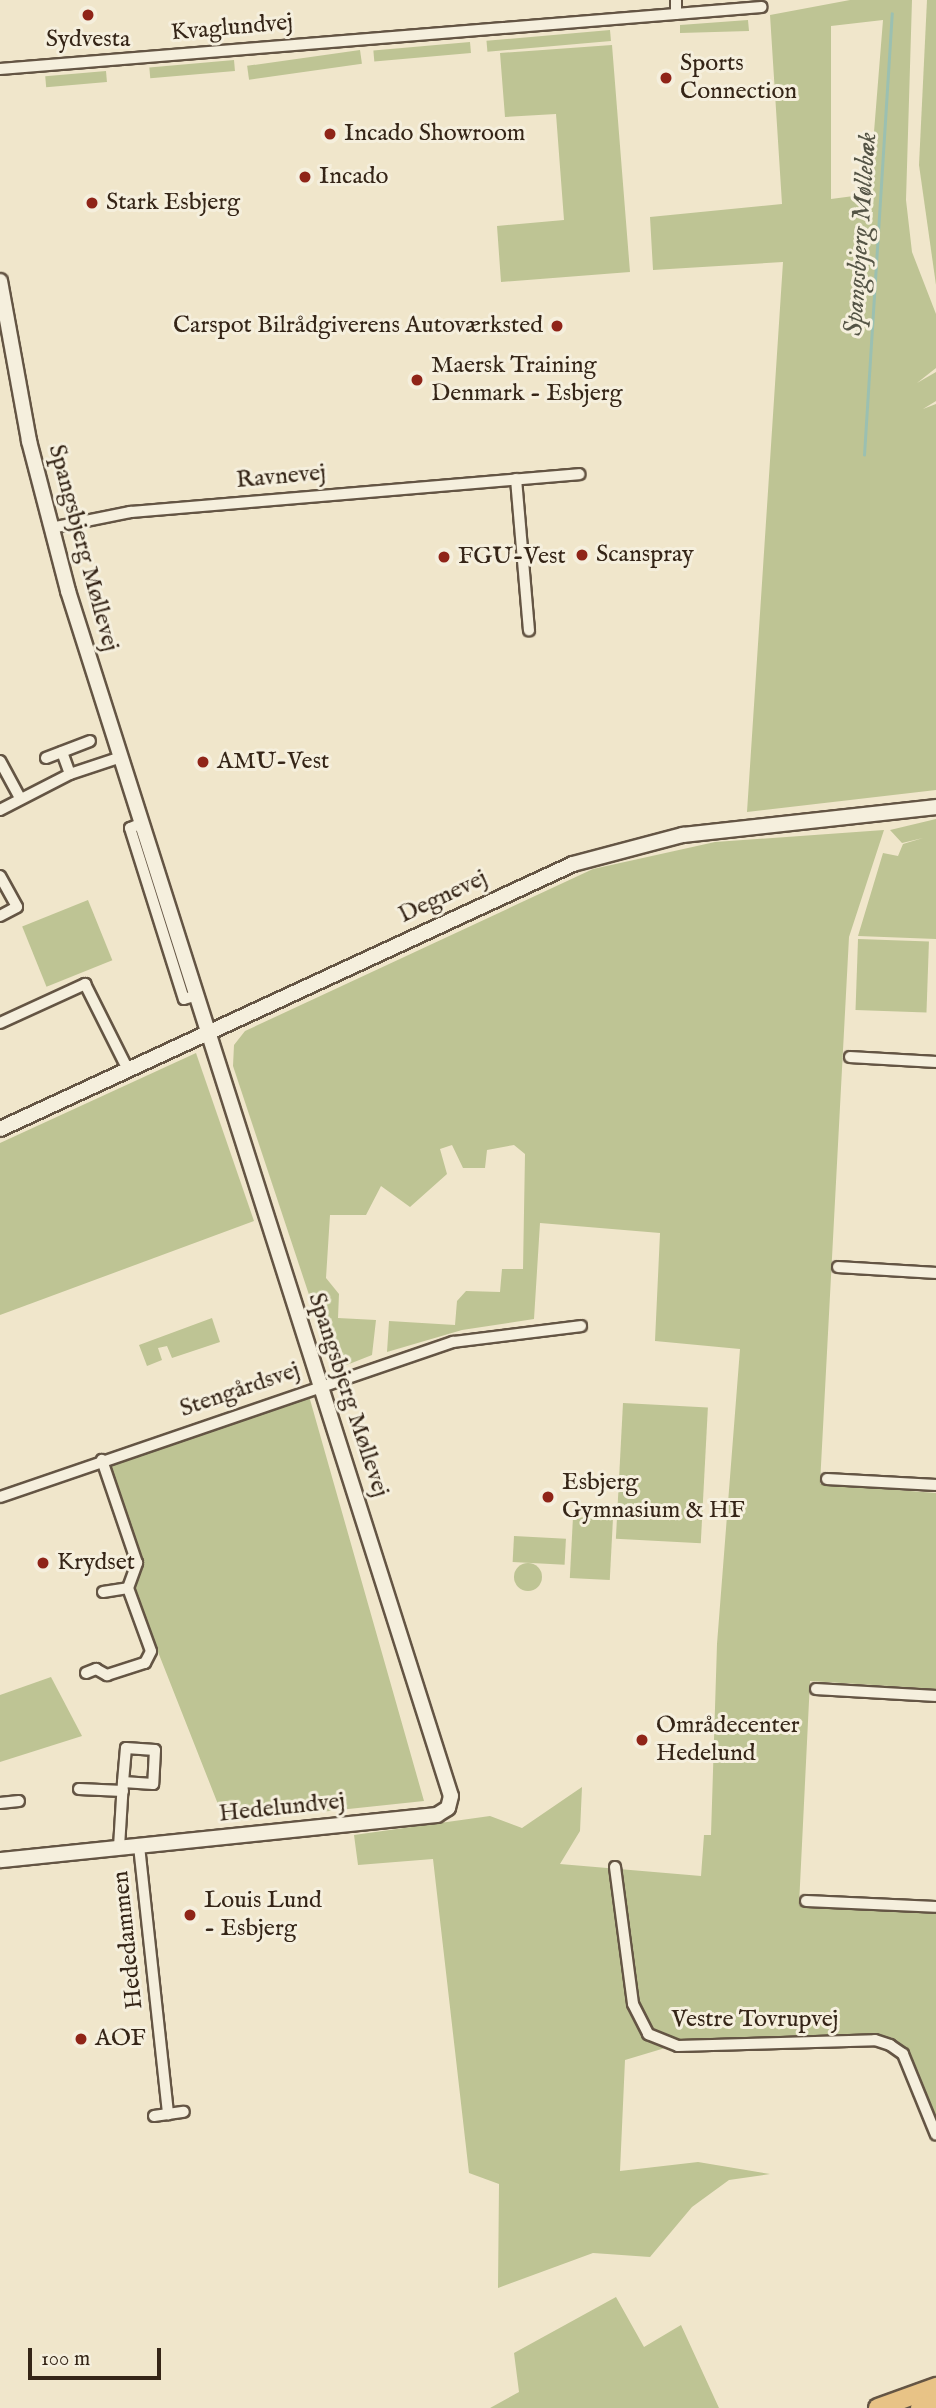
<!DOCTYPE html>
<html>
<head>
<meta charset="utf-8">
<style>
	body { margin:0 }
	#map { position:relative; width:936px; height:2408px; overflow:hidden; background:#f0e6cb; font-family:"IM FELL English",serif }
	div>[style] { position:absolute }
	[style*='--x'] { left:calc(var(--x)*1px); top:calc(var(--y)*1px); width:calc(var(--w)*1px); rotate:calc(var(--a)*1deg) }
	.green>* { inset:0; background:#bec494; transform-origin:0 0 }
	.round { border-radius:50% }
	.stream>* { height:2.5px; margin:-1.25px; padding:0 1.25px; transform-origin:1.25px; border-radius:1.25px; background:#9bc0b1 }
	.roads { filter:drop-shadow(2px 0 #645544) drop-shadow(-2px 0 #645544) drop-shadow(0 2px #645544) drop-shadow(0 -2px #645544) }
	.street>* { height:10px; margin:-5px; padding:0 5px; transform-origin:5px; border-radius:5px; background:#f5efdd }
	.secondary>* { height:14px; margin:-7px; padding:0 7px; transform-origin:7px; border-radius:7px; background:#f5efdd }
	.highway>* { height:18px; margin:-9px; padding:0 9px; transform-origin:9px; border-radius:9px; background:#e8c386 }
	.dots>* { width:19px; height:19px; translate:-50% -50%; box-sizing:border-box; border:4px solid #f5efdd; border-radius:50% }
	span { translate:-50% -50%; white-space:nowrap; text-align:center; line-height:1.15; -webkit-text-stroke:6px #f5efdd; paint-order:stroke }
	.street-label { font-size:24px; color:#352517 }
	.poi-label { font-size:24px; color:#352517 }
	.left { translate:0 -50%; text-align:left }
	.right { translate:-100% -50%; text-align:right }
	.water-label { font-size:26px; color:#545445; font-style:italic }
	.scale { position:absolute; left:28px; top:2348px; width:133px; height:32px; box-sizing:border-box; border:4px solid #352517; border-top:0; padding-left:9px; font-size:21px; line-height:24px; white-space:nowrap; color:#352517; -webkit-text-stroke:5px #f5efdd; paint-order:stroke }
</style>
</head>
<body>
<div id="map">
	<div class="green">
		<div style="clip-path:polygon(evenodd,850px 0,912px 0,906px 200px,912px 252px,936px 314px,936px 368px,917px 383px,936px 372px,936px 401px,923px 409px,936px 404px,936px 790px,747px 812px,783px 262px,653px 270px,650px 217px,782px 204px,770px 15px,850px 0,883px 20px,869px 194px,831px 199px,831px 26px,883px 20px)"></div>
		<div style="clip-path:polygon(927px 0,936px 0,936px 285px,919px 165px)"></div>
		<div style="clip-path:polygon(748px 20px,749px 31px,680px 33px,680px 25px)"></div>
		<div style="left:610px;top:30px;width:11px;height:124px;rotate:85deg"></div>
		<div style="left:470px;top:42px;width:11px;height:97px;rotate:85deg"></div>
		<div style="clip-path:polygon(612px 45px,630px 272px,501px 282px,497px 226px,564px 220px,556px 114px,505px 117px,500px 53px)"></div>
		<div style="left:360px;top:50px;width:14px;height:114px;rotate:82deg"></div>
		<div style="left:234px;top:60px;width:11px;height:85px;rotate:85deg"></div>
		<div style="left:106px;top:71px;width:11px;height:61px;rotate:85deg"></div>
		<div style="clip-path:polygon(936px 819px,936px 939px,858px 936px,883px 853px,898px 856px,903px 844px,923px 838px,902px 843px,890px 830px)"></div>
		<div style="clip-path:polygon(884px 830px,849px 937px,820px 1484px,936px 1493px,936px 1689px,810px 1681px,799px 1905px,936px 1913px,936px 2128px,905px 2054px,891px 2037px,685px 2042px,625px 2060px,620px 2171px,698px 2162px,770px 2174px,729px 2180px,692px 2207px,650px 2257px,593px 2253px,498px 2288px,499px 2184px,469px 2173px,433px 1859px,358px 1865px,354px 1835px,490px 1816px,522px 1828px,582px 1787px,580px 1831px,560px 1864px,701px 1876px,704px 1835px,711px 1835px,717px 1644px,740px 1349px,655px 1341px,660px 1233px,540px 1223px,534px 1319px,462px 1330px,387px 1352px,389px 1321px,455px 1325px,457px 1301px,466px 1291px,500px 1292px,502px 1269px,523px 1269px,525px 1154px,514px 1145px,487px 1150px,485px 1168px,463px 1168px,452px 1145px,440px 1149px,447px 1174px,410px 1207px,381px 1186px,366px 1215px,330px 1215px,326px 1278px,339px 1294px,338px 1318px,376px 1320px,372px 1355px,334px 1370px,233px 1066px,234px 1045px,245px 1031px,593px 869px,715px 842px)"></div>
		<div style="left:88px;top:900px;width:65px;height:71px;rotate:68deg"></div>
		<div style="left:858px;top:939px;width:71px;height:71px;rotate:2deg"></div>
		<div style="clip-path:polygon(196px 1053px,254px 1221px,0 1315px,0 1143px)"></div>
		<div style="clip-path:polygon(212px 1318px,220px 1342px,172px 1358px,167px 1346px,158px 1348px,162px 1360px,147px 1366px,139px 1345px)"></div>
		<div style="clip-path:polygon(309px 1396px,424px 1801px,225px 1822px,134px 1591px,144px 1565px,109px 1467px)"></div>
		<div style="left:623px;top:1403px;width:85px;height:136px;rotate:3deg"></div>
		<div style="left:573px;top:1517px;width:40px;height:61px;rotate:3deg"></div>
		<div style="left:514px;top:1536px;width:52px;height:26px;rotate:3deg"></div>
		<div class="round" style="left:514px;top:1563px;width:28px;height:28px"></div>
		<div style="clip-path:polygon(51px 1677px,82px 1736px,0 1762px,0 1695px)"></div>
		<div style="clip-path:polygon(616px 2297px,644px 2347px,681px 2325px,719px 2408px,490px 2408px,519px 2392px,514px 2353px)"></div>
	</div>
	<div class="stream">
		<div style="--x:864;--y:455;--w:442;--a:-86.4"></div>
	</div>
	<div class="roads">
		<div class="street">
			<div style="--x:676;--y:0;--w:14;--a:90"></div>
			<div style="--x:0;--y:69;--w:764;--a:-4.66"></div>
			<div style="--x:516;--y:479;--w:152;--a:85.1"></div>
			<div style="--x:51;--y:528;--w:81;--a:-11.4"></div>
			<div style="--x:130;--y:512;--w:451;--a:-4.8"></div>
			<div style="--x:62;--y:752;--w:23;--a:70"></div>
			<div style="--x:46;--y:758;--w:47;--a:-21.1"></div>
			<div style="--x:0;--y:761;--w:42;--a:61.6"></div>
			<div style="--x:0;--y:810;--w:79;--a:-27.2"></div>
			<div style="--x:70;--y:774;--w:54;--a:-18.4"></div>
			<div style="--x:142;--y:823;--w:13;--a:157"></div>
			<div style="--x:130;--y:828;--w:179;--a:72.5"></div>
			<div style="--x:184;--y:999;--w:14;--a:-17"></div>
			<div style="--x:0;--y:876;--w:35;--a:61"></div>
			<div style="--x:17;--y:907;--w:19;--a:152"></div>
			<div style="--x:0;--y:1023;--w:94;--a:-24.6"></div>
			<div style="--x:85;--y:984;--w:96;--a:63.4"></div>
			<div style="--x:850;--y:1057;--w:86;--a:3.3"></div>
			<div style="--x:838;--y:1267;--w:98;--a:3.5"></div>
			<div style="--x:827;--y:1479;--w:109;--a:3.2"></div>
			<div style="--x:0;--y:1497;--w:479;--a:-18.9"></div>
			<div style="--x:453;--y:1342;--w:129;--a:-7.1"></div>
			<div style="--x:103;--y:1592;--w:25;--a:-9"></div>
			<div style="--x:86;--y:1673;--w:11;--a:-22"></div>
			<div style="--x:96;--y:1669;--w:13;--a:29"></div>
			<div style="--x:107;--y:1675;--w:40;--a:-18"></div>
			<div style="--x:145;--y:1663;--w:13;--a:-63"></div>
			<div style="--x:151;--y:1651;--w:67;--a:-110.1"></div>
			<div style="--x:128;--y:1588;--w:27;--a:-70"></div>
			<div style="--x:137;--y:1563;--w:109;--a:-108.8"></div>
			<div style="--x:816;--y:1689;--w:120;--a:3.3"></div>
			<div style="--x:79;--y:1789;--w:44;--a:2.6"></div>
			<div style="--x:0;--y:1803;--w:19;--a:-6"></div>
			<div style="--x:139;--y:1846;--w:270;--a:83.8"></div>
			<div style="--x:119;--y:1847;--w:65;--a:-86.5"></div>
			<div style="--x:123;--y:1782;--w:34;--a:-85"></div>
			<div style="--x:126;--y:1748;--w:29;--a:4"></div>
			<div style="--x:155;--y:1750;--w:34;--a:93"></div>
			<div style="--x:153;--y:1784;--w:30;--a:-176"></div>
			<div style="--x:615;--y:1867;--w:138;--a:82.5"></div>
			<div style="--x:633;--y:2004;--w:34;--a:63"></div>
			<div style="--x:648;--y:2034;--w:32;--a:22"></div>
			<div style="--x:678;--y:2046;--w:197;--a:-1.7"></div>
			<div style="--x:875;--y:2040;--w:16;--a:18"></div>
			<div style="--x:890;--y:2045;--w:16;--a:35"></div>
			<div style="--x:903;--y:2054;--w:87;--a:67.8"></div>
			<div style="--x:806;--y:1901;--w:130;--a:2.6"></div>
			<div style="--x:154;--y:2116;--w:30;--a:-8"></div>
		</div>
		<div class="secondary">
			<div style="--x:0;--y:281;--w:163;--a:79.7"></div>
			<div style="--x:29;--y:441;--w:155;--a:75.4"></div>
			<div style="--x:68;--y:591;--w:1264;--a:72.37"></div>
			<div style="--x:451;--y:1796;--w:12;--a:104"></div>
			<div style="--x:448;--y:1808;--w:13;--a:148"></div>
			<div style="--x:437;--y:1815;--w:439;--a:174.1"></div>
			<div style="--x:0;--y:1129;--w:631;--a:-24.82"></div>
			<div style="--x:573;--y:864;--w:114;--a:-14.8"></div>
			<div style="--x:683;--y:835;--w:255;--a:-6.3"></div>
		</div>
		<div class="highway">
			<div style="--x:878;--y:2408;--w:62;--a:-19.9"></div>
			<div style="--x:920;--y:2408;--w:17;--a:-17"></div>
		</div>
	</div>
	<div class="dots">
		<div style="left:88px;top:15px;background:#8f2418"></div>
		<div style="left:666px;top:78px;background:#8f2418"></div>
		<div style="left:330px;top:134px;background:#8f2418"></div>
		<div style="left:305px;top:177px;background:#8f2418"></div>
		<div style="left:92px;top:203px;background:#8f2418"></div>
		<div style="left:557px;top:326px;background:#8f2418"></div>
		<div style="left:417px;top:380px;background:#8f2418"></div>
		<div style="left:582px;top:555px;background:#8f2418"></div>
		<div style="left:444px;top:557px;background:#8f2418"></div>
		<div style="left:203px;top:762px;background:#8f2418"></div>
		<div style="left:548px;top:1497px;background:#8f2418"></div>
		<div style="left:43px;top:1563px;background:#8f2418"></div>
		<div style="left:642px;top:1740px;background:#8f2418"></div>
		<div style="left:190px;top:1915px;background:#8f2418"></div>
		<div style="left:81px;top:2039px;background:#8f2418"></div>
	</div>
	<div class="street-label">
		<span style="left:232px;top:28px;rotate:-5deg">Kvaglundvej</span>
		<span style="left:281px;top:477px;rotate:-5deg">Ravnevej</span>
		<span style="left:83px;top:548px;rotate:75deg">Spangsbjerg Møllevej</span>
		<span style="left:443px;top:897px;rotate:-25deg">Degnevej</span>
		<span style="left:240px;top:1390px;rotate:-19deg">Stengårdsvej</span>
		<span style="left:348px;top:1395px;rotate:72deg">Spangsbjerg Møllevej</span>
		<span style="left:282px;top:1808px;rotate:-6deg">Hedelundvej</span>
		<span style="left:128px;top:1940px;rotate:-96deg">Hededammen</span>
		<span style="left:755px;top:2020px">Vestre Tovrupvej</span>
	</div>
	<div class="poi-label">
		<span style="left:88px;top:40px">Sydvesta</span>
		<span class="left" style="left:680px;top:78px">Sports<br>Connection</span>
		<span class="left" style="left:344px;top:134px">Incado Showroom</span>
		<span class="left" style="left:319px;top:177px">Incado</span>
		<span class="left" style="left:106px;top:203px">Stark Esbjerg</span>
		<span class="right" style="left:543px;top:326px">Carspot Bilrådgiverens Autoværksted</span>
		<span class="left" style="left:431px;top:380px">Maersk Training<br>Denmark - Esbjerg</span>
		<span class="left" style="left:596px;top:555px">Scanspray</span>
		<span class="left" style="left:458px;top:557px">FGU-Vest</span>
		<span class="left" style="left:217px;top:762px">AMU-Vest</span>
		<span class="left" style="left:562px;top:1497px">Esbjerg<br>Gymnasium &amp; HF</span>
		<span class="left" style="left:57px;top:1563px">Krydset</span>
		<span class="left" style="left:656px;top:1740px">Områdecenter<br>Hedelund</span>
		<span class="left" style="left:204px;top:1915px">Louis Lund<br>- Esbjerg</span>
		<span class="left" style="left:95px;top:2039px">AOF</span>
	</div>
	<div class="water-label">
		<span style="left:861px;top:234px;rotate:-86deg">Spangsbjerg Møllebæk</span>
	</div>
	<div class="scale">100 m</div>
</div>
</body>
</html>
